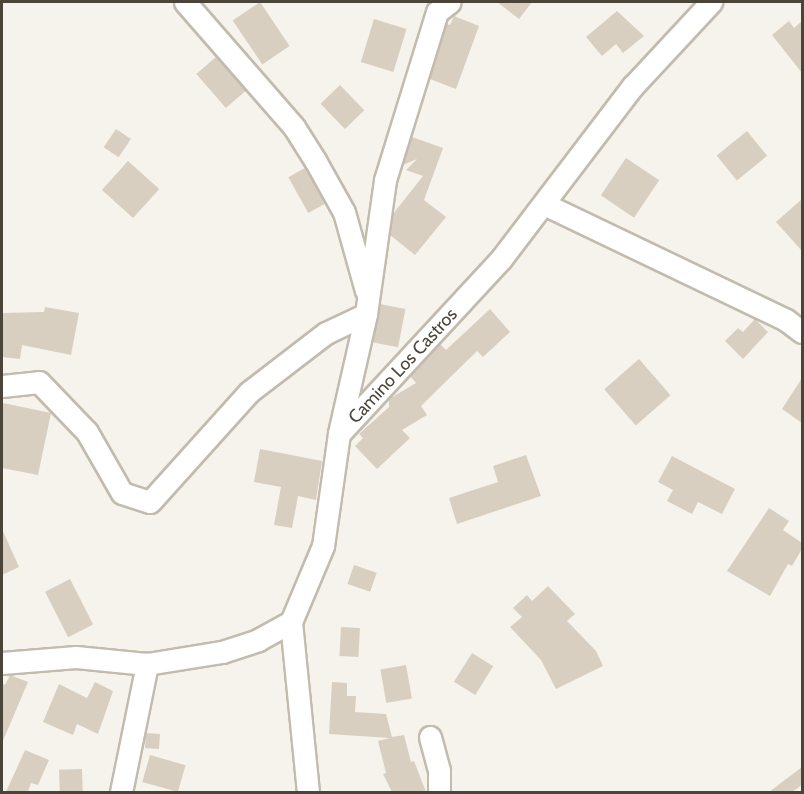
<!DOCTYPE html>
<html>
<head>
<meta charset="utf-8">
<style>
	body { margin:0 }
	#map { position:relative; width:804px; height:794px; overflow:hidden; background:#f6f3ec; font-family:Cabin,sans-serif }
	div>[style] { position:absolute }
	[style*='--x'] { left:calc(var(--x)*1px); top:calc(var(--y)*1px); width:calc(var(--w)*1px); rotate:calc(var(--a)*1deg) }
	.building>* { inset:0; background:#d8cfc1; transform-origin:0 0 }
	.roads { filter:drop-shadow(2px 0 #c2bbae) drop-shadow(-2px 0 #c2bbae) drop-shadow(0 2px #c2bbae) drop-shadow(0 -2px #c2bbae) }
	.minor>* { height:21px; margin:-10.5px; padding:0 10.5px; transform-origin:10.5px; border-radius:10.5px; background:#fff }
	span { translate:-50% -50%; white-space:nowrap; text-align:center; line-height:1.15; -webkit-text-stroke:4.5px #fff; paint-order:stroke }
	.street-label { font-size:18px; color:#4b4439 }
	.frame { position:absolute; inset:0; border:3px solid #4b4439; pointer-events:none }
</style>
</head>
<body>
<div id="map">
	<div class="building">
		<div style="left:260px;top:2px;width:53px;height:33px;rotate:56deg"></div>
		<div style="clip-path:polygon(497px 2px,532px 2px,519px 19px)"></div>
		<div style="clip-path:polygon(617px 11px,644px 36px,623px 53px,616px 44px,602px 56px,586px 37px)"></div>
		<div style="clip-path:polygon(454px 16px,479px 26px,456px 89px,430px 79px,447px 24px,450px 25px)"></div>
		<div style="left:374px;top:19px;width:34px;height:45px;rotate:17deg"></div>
		<div style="clip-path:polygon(789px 21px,794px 28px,802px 21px,802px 73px,772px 35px)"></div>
		<div style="left:216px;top:57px;width:45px;height:26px;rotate:49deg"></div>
		<div style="left:340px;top:85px;width:35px;height:27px;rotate:46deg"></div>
		<div style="left:116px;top:129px;width:18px;height:22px;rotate:34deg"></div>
		<div style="left:747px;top:131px;width:32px;height:39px;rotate:51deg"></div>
		<div style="clip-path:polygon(412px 137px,443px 148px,424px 200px,446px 217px,415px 255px,390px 235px,393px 214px,423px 176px,406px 170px,417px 159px,403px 165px)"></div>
		<div style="left:626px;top:158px;width:40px;height:45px;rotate:34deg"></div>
		<div style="left:128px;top:161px;width:42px;height:39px;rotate:42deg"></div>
		<div style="left:305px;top:168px;width:41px;height:19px;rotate:61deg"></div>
		<div style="clip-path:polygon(802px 199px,802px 251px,776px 222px)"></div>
		<div style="left:380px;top:304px;width:26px;height:39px;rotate:11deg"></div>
		<div style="clip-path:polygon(45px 307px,79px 313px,71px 355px,22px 345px,20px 359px,2px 357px,2px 313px,44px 312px)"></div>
		<div style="clip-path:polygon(490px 309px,510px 332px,483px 357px,477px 351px,421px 406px,427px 415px,402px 430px,410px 438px,377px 469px,355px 446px,363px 438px,359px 434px,389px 407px,389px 399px,416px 383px,410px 376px,440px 344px,446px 350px)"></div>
		<div style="clip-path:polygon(755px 319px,768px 332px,743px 359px,725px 341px,738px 328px,743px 332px)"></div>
		<div style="left:639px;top:359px;width:48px;height:46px;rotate:49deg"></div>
		<div style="clip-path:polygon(802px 378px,802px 423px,782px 409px)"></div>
		<div style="clip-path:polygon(3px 403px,51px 413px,38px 475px,2px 468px)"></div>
		<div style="clip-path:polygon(260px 449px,322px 461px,316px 500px,298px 496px,292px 528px,274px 525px,281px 487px,254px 482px)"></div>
		<div style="clip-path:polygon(526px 455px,541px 496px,457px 524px,449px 498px,498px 482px,493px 466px)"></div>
		<div style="clip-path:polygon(672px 456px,735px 489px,722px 514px,698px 502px,692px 514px,667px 501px,673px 490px,658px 482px)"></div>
		<div style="clip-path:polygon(769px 508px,789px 521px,783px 530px,802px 543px,802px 549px,792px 566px,788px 564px,770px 596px,727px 571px)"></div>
		<div style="clip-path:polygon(2px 529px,19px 567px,2px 575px)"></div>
		<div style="left:354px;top:565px;width:24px;height:20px;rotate:19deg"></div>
		<div style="left:70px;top:579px;width:51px;height:28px;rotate:63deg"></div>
		<div style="clip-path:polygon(548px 586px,575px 614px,567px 621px,596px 651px,603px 666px,556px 689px,541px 660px,510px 627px,522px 617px,513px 608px,527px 595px,532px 601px)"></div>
		<div style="left:341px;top:627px;width:19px;height:29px;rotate:3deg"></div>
		<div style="left:472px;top:653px;width:25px;height:34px;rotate:32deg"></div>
		<div style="left:406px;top:665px;width:34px;height:26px;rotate:80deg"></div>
		<div style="clip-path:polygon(10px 675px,28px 682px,2px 743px,2px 683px,5px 685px)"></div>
		<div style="clip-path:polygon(95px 682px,113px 691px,98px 734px,77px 724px,73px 735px,43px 722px,59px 684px,87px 698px)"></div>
		<div style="clip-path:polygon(332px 682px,347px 683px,347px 696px,356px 696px,355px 712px,386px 714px,392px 737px,404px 735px,411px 762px,414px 761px,426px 792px,392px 792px,383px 774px,386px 773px,378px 741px,390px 738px,329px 734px)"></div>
		<div style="left:146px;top:733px;width:14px;height:15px;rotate:4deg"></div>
		<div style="clip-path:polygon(25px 750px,49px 760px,38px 785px,31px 783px,28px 792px,6px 792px)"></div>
		<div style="left:150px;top:755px;width:37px;height:28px;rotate:16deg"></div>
		<div style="clip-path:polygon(802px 767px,802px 785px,792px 792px,769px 792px)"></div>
		<div style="left:82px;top:769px;width:23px;height:23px;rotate:88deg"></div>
	</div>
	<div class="roads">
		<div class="minor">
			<div style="--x:185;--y:2;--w:166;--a:48.9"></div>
			<div style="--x:294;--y:127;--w:41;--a:57.8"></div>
			<div style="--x:316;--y:162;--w:57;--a:60.8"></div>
			<div style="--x:344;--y:212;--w:82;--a:74.4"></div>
			<div style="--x:544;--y:204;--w:268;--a:25.6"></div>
			<div style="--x:786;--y:320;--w:20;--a:37"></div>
			<div style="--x:2;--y:386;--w:37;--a:-6"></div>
			<div style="--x:39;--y:382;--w:69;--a:46.2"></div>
			<div style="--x:87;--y:432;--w:70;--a:60.2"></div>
			<div style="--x:122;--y:493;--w:29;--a:18"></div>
			<div style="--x:150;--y:502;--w:148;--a:-48"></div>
			<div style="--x:249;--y:392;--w:97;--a:-37.5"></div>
			<div style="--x:326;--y:333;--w:44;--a:-25.4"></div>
			<div style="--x:339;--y:433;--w:122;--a:-77.2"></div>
			<div style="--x:366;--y:314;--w:135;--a:-81.9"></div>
			<div style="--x:385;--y:180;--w:176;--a:-72.8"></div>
			<div style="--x:437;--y:12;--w:16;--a:-38"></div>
			<div style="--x:291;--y:622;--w:171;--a:84.3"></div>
			<div style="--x:2;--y:663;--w:74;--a:-4.6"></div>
			<div style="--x:76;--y:657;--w:71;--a:5.6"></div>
			<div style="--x:147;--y:664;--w:76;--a:-9.1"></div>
			<div style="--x:222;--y:652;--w:38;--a:-18"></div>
			<div style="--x:258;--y:640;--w:38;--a:-29"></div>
			<div style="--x:291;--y:622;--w:82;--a:-67.2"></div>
			<div style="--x:323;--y:546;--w:113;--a:-81.9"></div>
			<div style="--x:339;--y:434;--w:238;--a:-47.2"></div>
			<div style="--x:501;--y:259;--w:218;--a:-52.7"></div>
			<div style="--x:633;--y:86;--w:115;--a:-47.1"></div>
			<div style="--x:430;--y:737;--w:34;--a:75"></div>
			<div style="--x:439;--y:770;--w:22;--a:90"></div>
			<div style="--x:121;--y:792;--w:131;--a:-78.5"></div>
		</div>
	</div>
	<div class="street-label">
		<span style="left:403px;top:366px;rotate:-47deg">Camino Los Castros</span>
	</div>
	<div class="frame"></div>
</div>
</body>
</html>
